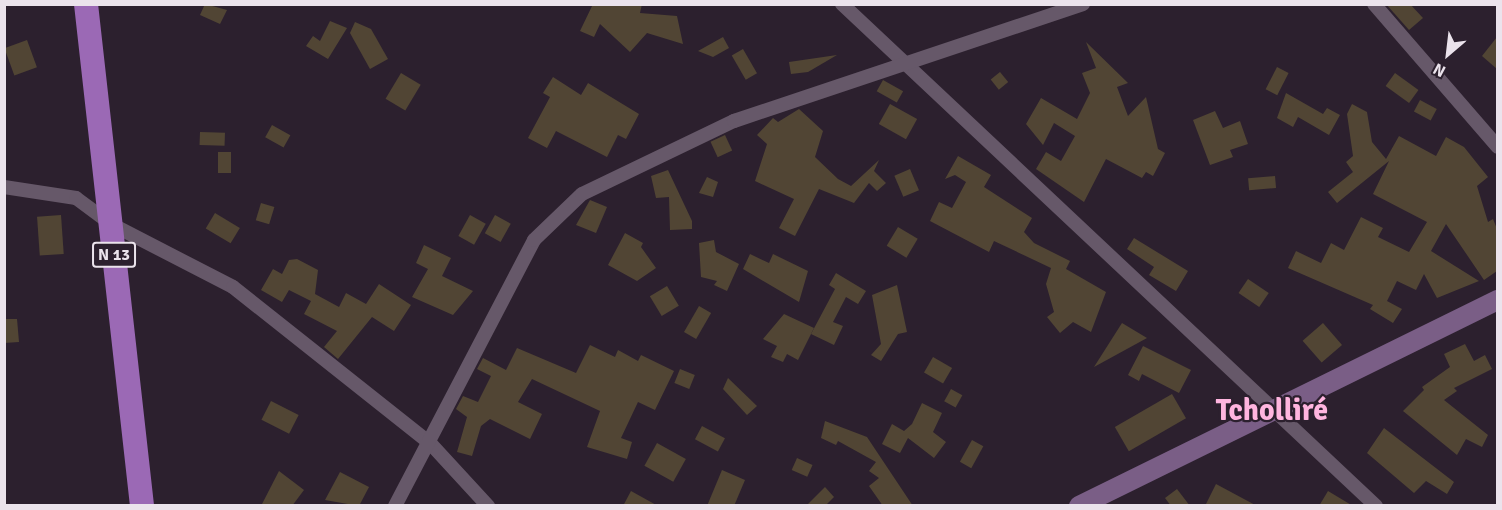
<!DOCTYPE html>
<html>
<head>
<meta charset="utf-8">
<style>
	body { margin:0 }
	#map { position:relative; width:1502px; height:510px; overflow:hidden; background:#2c202e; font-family:Signika,sans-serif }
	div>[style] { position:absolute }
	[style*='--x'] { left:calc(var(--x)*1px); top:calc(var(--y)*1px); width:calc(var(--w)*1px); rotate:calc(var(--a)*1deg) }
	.building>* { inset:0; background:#514534; transform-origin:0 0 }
	.minor>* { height:14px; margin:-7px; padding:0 7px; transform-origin:7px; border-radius:7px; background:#665869 }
	.secondary>* { height:20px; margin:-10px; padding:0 10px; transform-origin:10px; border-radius:10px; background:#7a5e86 }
	.trunk>* { height:24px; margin:-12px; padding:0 12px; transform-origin:12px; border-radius:12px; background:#9b69b5 }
	span { translate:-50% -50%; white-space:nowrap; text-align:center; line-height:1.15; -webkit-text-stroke:4.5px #2c202e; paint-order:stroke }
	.shield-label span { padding:2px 4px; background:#2c202e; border:2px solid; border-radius:4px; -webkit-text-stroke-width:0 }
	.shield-label { font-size:16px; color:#ebe3ec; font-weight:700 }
	.town-label { font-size:30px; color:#ffb5df; font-weight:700 }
	.frame { position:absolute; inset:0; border:6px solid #ebe3ec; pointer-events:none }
	.north { position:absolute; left:1418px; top:24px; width:60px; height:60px; -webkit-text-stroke:4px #2c202e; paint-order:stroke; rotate:208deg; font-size:16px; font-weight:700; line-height:24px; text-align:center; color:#ebe3ec }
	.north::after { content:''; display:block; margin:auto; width:21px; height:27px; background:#ebe3ec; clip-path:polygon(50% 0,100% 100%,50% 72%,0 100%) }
</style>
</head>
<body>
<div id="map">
	<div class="building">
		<div style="clip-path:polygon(205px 4px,227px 10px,220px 24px,200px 15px)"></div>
		<div style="clip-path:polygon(593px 4px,642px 4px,640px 13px,677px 16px,683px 44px,647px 33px,630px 52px,600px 24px,594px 37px,580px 31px)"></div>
		<div style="clip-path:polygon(1386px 4px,1410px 4px,1423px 18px,1409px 30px)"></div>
		<div style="clip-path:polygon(330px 21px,347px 28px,328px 59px,306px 46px,313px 36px,320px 41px)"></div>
		<div style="clip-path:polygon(355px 22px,371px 29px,388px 59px,370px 69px,350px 33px)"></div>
		<div style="clip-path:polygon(723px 37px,729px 48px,713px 57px,698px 51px)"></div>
		<div style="clip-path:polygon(1497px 37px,1497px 69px,1482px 56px)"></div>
		<div style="left:27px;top:40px;width:29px;height:24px;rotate:70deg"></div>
		<div style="clip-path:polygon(1086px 42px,1128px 83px,1117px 87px,1128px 116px,1146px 97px,1158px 149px,1165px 153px,1153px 176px,1146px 172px,1142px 178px,1106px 159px,1084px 202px,1036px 169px,1046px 152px,1061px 161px,1075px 136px,1054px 123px,1043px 145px,1026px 124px,1041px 98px,1077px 119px,1090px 93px,1082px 73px,1096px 68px)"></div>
		<div style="left:743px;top:49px;width:28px;height:13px;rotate:60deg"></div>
		<div style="clip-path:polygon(837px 55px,808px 72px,791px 74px,789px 62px)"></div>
		<div style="left:1277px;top:67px;width:13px;height:25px;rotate:27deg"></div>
		<div style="left:1000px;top:72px;width:13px;height:12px;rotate:51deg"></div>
		<div style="left:401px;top:73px;width:23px;height:30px;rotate:31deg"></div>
		<div style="left:1395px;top:73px;width:29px;height:16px;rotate:36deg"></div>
		<div style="clip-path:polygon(553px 77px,581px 95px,588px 83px,639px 114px,626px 139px,618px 135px,607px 157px,556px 131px,547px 148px,528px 138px,550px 97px,543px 93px)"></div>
		<div style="left:883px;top:80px;width:23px;height:13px;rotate:29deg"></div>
		<div style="clip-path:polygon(1286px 93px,1323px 114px,1327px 108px,1340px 115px,1329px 135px,1298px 117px,1293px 127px,1277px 118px)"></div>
		<div style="left:1420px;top:100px;width:19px;height:13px;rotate:28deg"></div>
		<div style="left:890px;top:104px;width:31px;height:23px;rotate:29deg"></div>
		<div style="clip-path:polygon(1352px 104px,1367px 112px,1372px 142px,1386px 159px,1399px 136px,1436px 156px,1446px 137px,1464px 147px,1488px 177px,1477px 186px,1488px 222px,1493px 219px,1497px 229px,1497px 271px,1484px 280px,1446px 224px,1431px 251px,1479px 281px,1437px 298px,1424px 274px,1416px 290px,1397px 281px,1387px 301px,1402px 309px,1393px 323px,1370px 309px,1373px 305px,1288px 268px,1296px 251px,1321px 263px,1331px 243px,1344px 250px,1361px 217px,1383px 228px,1378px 237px,1409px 252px,1427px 222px,1373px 194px,1389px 161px,1337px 203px,1328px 192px,1353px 172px,1346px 162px,1353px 156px,1347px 114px)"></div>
		<div style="clip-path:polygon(799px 109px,823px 131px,815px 157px,838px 179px,851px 186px,879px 160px,874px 171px,886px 183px,877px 191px,869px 183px,854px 203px,819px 189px,795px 236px,779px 228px,794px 199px,755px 181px,767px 144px,757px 135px,773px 118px,778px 122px)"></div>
		<div style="clip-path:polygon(1215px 111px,1223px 128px,1240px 121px,1248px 144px,1230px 150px,1233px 157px,1210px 165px,1193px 120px)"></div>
		<div style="left:272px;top:125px;width:21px;height:14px;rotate:29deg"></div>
		<div style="left:200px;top:132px;width:25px;height:13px;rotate:2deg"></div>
		<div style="left:725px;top:135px;width:17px;height:16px;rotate:65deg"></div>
		<div style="left:218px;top:152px;width:13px;height:21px"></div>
		<div style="clip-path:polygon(958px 156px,991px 175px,984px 187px,1032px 218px,1024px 232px,1034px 243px,1070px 261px,1066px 269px,1106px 292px,1091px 332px,1073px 322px,1060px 333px,1047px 317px,1054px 312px,1046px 284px,1051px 268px,994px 241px,989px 252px,930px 221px,939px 202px,952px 208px,966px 182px,955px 175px,945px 179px)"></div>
		<div style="left:910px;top:169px;width:23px;height:17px;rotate:67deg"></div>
		<div style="clip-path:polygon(668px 170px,692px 221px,692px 229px,670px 230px,669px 197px,656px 198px,651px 176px)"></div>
		<div style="left:1275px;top:176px;width:12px;height:27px;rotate:85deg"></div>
		<div style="clip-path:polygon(707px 177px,718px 182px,713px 197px,699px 193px)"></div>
		<div style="clip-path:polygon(590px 200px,607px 207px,596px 233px,576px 225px)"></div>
		<div style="left:261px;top:203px;width:14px;height:18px;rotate:17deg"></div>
		<div style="left:215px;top:213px;width:29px;height:18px;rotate:31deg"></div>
		<div style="left:61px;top:215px;width:39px;height:24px;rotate:86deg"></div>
		<div style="left:470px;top:215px;width:18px;height:24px;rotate:29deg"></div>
		<div style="left:495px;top:215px;width:18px;height:21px;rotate:29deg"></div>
		<div style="left:898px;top:227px;width:23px;height:22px;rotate:31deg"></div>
		<div style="clip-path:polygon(625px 233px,643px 243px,641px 247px,656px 268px,637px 281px,608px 265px)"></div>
		<div style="clip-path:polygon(1134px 238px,1188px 271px,1176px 291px,1149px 275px,1154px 267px,1127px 249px)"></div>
		<div style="clip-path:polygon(714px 240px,716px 252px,739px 264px,727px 291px,714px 285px,717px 281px,701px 277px,699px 243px)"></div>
		<div style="clip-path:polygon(424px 245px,451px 258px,442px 276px,473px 291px,453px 315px,412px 297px,428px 269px,416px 263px)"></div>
		<div style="clip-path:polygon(750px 254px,769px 263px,773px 254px,808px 271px,799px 302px,743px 269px)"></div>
		<div style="clip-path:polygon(297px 259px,318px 270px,315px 294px,339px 307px,346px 293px,366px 304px,379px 284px,411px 305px,394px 331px,372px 317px,338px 359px,324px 347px,337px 331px,304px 314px,311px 301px,289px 290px,282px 302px,261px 290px,273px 269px,282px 274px,289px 260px)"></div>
		<div style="clip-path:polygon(836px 273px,866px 291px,858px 304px,846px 297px,833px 322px,843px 326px,834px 345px,811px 334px,835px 289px,829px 285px)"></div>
		<div style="left:1248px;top:279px;width:25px;height:17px;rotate:34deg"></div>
		<div style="clip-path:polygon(897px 285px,907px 332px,898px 334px,881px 361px,871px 355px,881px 344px,872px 295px)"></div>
		<div style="left:667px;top:286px;width:23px;height:20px;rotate:59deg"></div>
		<div style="left:699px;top:306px;width:14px;height:30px;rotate:30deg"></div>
		<div style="clip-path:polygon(784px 314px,814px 328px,798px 360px,787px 354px,783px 362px,771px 357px,777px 346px,763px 339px)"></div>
		<div style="clip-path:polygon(4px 319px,17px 319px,19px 342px,4px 343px)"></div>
		<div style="clip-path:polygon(1122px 323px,1147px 338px,1094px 367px)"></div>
		<div style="left:1323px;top:323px;width:29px;height:27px;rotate:49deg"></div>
		<div style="clip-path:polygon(1465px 344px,1474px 361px,1485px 355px,1492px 369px,1454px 388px,1457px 391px,1444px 400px,1488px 435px,1482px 447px,1466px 439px,1457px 455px,1403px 411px,1424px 390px,1422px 387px,1450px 367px,1444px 354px)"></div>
		<div style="clip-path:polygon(590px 345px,615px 357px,618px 350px,638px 361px,641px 355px,674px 371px,655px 410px,638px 402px,621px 438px,632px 442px,627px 459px,587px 447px,600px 411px,532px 379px,518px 402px,542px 414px,530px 439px,490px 419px,481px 426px,472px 456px,457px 452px,467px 417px,456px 409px,463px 396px,478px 402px,491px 376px,477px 369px,483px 358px,506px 370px,517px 348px,576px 373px)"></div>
		<div style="clip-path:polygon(1143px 346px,1191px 370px,1179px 393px,1142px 374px,1139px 381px,1128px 375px)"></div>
		<div style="left:933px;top:357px;width:22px;height:18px;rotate:30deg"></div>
		<div style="left:680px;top:369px;width:16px;height:15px;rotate:22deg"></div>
		<div style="clip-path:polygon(728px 378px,757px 406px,747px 415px,723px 389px)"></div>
		<div style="left:951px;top:389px;width:13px;height:14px;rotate:29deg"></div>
		<div style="left:1172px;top:394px;width:28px;height:66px;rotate:60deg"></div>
		<div style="left:271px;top:401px;width:31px;height:21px;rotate:27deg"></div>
		<div style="clip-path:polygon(922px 403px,942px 413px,933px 432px,946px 442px,934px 458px,908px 438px,900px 453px,882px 444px,892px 424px,904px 431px,912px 424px)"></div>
		<div style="clip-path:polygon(825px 421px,867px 437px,913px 506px,883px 506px,869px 486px,879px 478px,869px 471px,876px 462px,838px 441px,836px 445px,821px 438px)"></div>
		<div style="left:702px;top:426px;width:26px;height:15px;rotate:28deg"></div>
		<div style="clip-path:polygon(1384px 428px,1454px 482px,1447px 494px,1426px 481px,1414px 493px,1367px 453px)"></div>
		<div style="left:972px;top:440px;width:13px;height:25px;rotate:29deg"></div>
		<div style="left:657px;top:443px;width:33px;height:26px;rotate:29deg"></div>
		<div style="left:797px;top:458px;width:17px;height:13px;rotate:24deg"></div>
		<div style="clip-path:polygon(722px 470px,745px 480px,734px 506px,707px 506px)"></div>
		<div style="clip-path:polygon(279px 471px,304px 490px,292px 506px,261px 506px)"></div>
		<div style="clip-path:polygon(340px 472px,369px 487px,359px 506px,325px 500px)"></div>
		<div style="clip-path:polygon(1216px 484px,1257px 506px,1205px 506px)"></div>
		<div style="clip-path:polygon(825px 487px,834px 497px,825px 506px,806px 506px)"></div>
		<div style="clip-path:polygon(1177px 489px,1190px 506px,1171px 506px,1165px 498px)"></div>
		<div style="clip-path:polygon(631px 491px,658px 506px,623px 506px)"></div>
		<div style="clip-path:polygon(1328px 491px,1353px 506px,1319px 506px)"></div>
	</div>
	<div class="minor">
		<div style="--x:842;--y:4;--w:733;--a:43.23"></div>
		<div style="--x:1374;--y:4;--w:189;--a:49.1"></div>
		<div style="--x:4;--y:187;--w:73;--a:8.7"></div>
		<div style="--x:76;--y:198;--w:44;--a:36.6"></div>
		<div style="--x:111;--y:224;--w:137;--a:27.3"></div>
		<div style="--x:233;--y:287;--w:251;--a:38.4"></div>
		<div style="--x:430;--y:443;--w:86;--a:47.4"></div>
		<div style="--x:395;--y:506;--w:300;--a:-62.4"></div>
		<div style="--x:534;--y:240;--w:66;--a:-43.8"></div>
		<div style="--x:582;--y:194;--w:169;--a:-25.7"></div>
		<div style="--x:734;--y:121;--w:368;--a:-18.5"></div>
	</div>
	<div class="secondary">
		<div style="--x:1079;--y:506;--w:467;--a:-26.2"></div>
	</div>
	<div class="trunk">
		<div style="--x:86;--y:4;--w:505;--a:83.63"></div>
	</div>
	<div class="shield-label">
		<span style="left:114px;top:255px">N 13</span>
	</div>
	<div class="town-label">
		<span style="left:1272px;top:411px">Tcholliré</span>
	</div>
	<div class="frame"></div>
	<div class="north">N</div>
</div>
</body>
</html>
